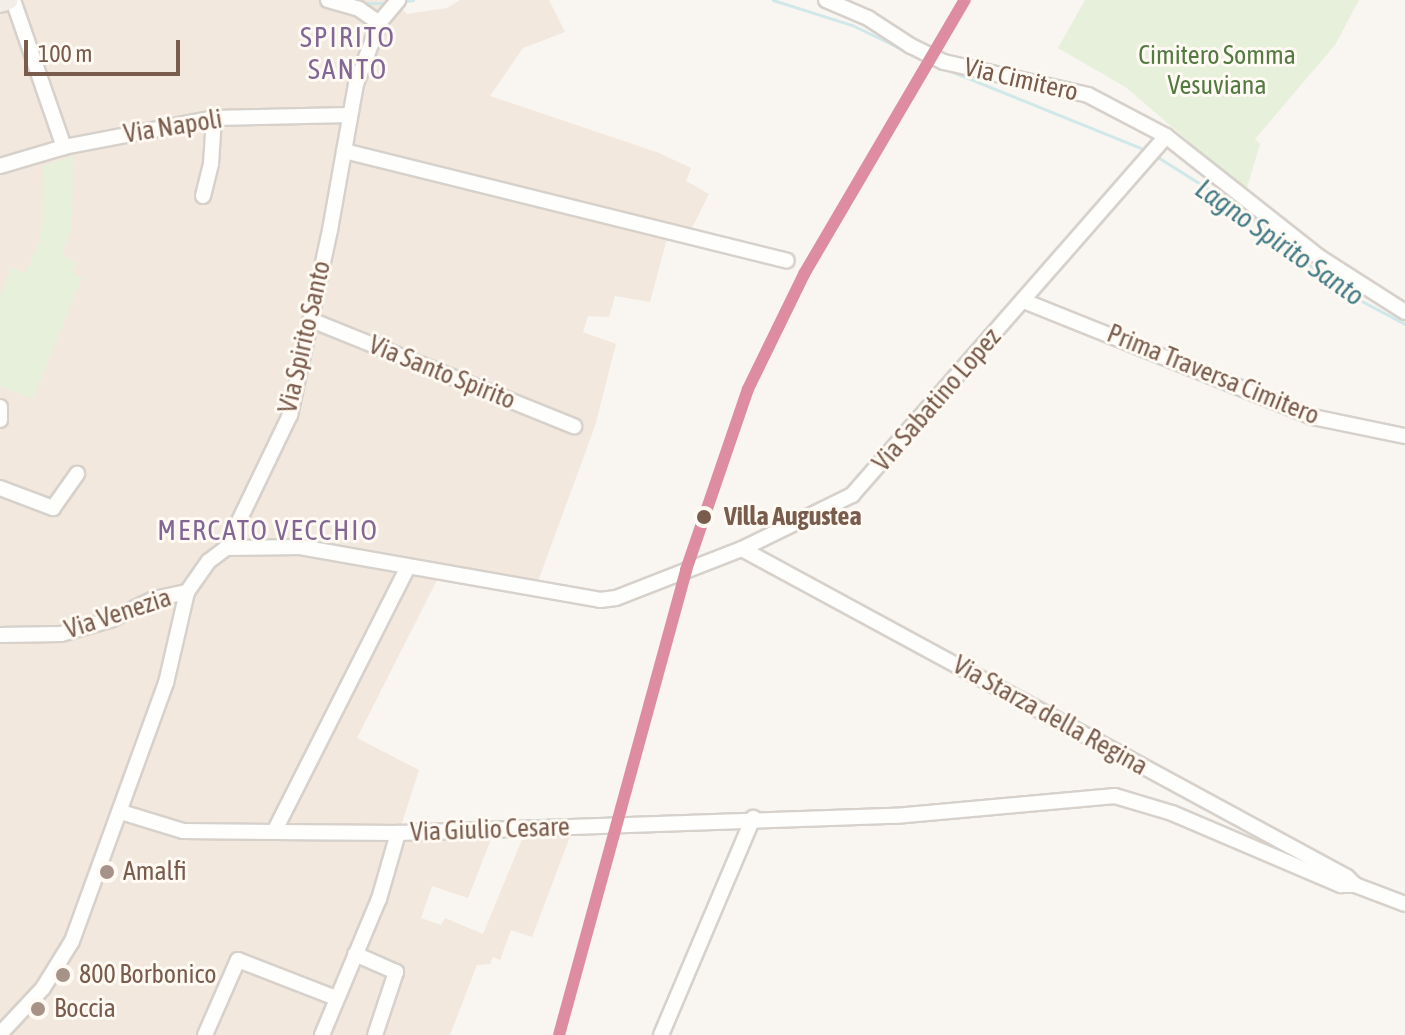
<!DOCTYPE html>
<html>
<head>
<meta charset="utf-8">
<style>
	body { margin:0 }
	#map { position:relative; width:1405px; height:1035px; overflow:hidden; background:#f9f5f0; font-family:"Asap Condensed",sans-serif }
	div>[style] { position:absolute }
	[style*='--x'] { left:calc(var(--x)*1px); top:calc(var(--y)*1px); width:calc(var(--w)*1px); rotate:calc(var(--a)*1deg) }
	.residential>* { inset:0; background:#f2e8de }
	.green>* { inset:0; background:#e7f0db }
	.stream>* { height:3px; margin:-1.5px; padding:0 1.5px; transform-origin:1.5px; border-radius:1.5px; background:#d0e8ea }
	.roads { filter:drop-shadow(2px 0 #d7d1cb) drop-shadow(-2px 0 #d7d1cb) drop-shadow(0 2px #d7d1cb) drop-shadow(0 -2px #d7d1cb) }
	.minor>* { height:14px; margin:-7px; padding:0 7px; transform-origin:7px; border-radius:7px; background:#fefefd }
	.major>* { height:18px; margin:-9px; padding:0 9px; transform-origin:9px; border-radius:9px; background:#f3eee8 }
	.rail-1>* { height:12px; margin:-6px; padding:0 6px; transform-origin:6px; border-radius:6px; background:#de8da0 }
	.dots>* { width:22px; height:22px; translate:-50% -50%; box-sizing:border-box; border:4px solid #fffaf3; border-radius:50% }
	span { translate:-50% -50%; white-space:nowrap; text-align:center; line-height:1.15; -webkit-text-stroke:6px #fffaf3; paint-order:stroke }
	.park-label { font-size:26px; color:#537a41 }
	.street-label { font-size:26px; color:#7a5c4d }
	.stop-label { font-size:26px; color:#7a5c4d; font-weight:700 }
	.left { translate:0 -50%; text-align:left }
	.poi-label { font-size:26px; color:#7a5c4d }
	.neighbourhood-label { font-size:28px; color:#846695; letter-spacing:2px }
	.water-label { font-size:28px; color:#437c86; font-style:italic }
	.scale { position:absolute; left:24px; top:40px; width:156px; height:36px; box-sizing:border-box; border:4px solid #7a5c4d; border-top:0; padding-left:10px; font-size:24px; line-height:28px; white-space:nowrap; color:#7a5c4d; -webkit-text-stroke:6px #fffaf3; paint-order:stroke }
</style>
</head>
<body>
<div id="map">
	<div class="residential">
		<div style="clip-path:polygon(0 0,410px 0,401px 8px,407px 14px,447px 8px,460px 0,549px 0,565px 32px,523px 48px,490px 96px,659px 153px,691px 168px,686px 181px,709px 194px,686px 240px,668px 235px,650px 302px,615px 296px,609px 317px,588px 316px,583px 332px,616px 344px,595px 426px,533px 595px,438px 578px,357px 738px,419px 770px,401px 826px,493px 834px,468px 898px,432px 886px,421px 918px,441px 925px,445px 918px,483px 934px,523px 837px,521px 834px,571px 834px,532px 937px,511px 930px,500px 960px,493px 957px,490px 964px,477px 965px,450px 1035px,0 1035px)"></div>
	</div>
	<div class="green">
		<div style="clip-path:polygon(1085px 0,1359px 0,1335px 45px,1255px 139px,1260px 144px,1246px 191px,1127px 88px,1058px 48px)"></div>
		<div style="clip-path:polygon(73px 156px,72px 226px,62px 255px,76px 262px,73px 273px,82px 278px,33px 399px,0 386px,0 297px,11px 268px,26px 273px,40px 240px,43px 166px)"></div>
	</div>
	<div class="stream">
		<div style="--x:773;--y:0;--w:83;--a:17.6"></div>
		<div style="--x:852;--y:25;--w:85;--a:25.7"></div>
		<div style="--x:405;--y:1;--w:8;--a:-7"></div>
		<div style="--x:363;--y:3;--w:20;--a:0"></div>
		<div style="--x:943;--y:68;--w:219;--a:22"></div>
		<div style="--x:1156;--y:156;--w:99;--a:32.2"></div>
		<div style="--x:1240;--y:209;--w:127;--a:38.9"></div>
		<div style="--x:1339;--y:289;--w:75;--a:27.9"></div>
	</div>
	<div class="roads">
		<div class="minor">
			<div style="--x:13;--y:0;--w:156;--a:70.9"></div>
			<div style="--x:328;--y:0;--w:32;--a:16"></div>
			<div style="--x:359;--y:9;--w:24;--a:35"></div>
			<div style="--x:826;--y:0;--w:46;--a:23.2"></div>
			<div style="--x:868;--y:18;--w:51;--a:33.1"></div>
			<div style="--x:911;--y:46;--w:37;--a:26"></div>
			<div style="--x:944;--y:62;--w:148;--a:12.9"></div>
			<div style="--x:1088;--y:95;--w:88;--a:27.7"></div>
			<div style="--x:1166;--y:136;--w:195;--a:38.3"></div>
			<div style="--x:1319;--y:257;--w:102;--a:32.6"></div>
			<div style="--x:344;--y:151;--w:456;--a:13.9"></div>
			<div style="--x:0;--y:166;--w:67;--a:-16.5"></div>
			<div style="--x:64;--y:147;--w:153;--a:-10.9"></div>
			<div style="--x:214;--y:118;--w:136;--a:-1.3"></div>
			<div style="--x:203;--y:196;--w:33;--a:-76"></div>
			<div style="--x:211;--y:164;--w:46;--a:-86.3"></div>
			<div style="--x:1024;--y:301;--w:311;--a:21.9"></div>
			<div style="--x:1313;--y:417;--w:94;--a:11.7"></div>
			<div style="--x:311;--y:320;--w:284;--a:22"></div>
			<div style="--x:0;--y:407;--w:13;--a:90"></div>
			<div style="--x:0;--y:488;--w:57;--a:20.7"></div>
			<div style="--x:53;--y:508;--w:42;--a:-54.8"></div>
			<div style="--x:226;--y:548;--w:74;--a:-0.8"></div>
			<div style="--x:300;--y:547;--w:305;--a:10"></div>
			<div style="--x:600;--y:600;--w:16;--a:-7"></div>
			<div style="--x:616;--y:598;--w:135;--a:-21.3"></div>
			<div style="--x:742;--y:549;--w:123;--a:-26.1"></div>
			<div style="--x:852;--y:495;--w:477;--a:-48.8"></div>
			<div style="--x:742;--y:549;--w:688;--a:28.46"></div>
			<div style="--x:1347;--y:877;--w:11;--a:45"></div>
			<div style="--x:1355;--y:885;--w:53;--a:20.8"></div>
			<div style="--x:0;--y:635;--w:61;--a:-0.9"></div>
			<div style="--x:61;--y:634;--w:51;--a:-15.9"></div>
			<div style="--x:110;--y:620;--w:49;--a:-25.5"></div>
			<div style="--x:154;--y:599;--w:34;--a:-12"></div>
			<div style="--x:121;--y:812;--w:65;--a:17"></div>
			<div style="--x:183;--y:831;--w:91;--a:0.6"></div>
			<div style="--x:274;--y:832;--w:297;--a:-63.2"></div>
			<div style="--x:274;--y:832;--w:124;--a:0.5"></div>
			<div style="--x:398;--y:833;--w:497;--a:-2"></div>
			<div style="--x:895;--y:816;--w:221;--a:-5.2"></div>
			<div style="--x:1115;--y:796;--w:59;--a:16.6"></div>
			<div style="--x:1172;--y:813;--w:184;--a:23.1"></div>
			<div style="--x:1341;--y:885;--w:14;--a:0"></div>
			<div style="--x:355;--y:954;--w:45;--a:23.7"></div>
			<div style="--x:396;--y:972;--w:66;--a:108.4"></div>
			<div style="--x:0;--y:1034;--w:63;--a:-46.9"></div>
			<div style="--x:43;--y:988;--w:55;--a:-58.3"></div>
			<div style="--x:72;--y:941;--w:275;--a:-70"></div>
			<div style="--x:166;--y:683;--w:93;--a:-77"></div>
			<div style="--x:187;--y:592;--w:38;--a:-55"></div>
			<div style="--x:209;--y:561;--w:21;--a:-37"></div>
			<div style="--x:226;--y:548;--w:148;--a:-64.3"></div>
			<div style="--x:290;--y:415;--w:189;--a:-77.8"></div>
			<div style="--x:330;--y:230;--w:148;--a:-79.9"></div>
			<div style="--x:356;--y:84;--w:65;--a:-69.3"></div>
			<div style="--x:379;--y:23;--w:30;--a:-50"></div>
			<div style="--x:205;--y:1035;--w:82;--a:-66.3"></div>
			<div style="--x:238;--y:960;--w:105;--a:21.2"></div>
			<div style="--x:322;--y:1035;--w:147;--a:-67.3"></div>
			<div style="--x:379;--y:899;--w:69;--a:-73.9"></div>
			<div style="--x:661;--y:1035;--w:236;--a:-67"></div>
		</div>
		<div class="major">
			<div style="--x:0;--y:3;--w:9;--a:-18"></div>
		</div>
	</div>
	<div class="rail-1">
		<div style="--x:559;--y:1035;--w:482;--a:-74.7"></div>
		<div style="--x:686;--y:570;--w:191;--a:-71.1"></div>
		<div style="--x:748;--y:389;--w:128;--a:-64"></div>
		<div style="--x:804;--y:274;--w:318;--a:-59.6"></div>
	</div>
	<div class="dots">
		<div style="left:704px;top:517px;background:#7a5c4d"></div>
		<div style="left:107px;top:872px;background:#a69286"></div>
		<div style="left:63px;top:975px;background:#a69286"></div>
		<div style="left:38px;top:1009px;background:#a69286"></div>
	</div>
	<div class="park-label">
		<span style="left:1217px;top:71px">Cimitero Somma<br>Vesuviana</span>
	</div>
	<div class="street-label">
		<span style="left:1021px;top:80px;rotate:13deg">Via Cimitero</span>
		<span style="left:173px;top:127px;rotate:-9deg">Via Napoli</span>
		<span style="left:305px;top:337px;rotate:-77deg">Via Spirito Santo</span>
		<span style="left:442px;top:373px;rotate:22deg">Via Santo Spirito</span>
		<span style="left:1213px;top:375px;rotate:22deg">Prima Traversa Cimitero</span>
		<span style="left:937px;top:400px;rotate:-49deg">Via Sabatino Lopez</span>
		<span style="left:118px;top:614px;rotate:-18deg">Via Venezia</span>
		<span style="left:1050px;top:716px;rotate:29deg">Via Starza della Regina</span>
		<span style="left:490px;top:830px;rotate:-2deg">Via Giulio Cesare</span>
	</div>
	<div class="stop-label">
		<span class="left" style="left:724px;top:517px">Villa Augustea</span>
	</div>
	<div class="poi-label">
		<span class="left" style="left:123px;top:872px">Amalfi</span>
		<span class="left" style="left:79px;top:975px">800 Borbonico</span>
		<span class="left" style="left:54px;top:1009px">Boccia</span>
	</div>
	<div class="neighbourhood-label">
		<span style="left:348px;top:53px">SPIRITO<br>SANTO</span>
		<span style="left:268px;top:530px">MERCATO VECCHIO</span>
	</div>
	<div class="water-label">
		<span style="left:1280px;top:242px;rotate:35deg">Lagno Spirito Santo</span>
	</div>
	<div class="scale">100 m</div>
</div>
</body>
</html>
